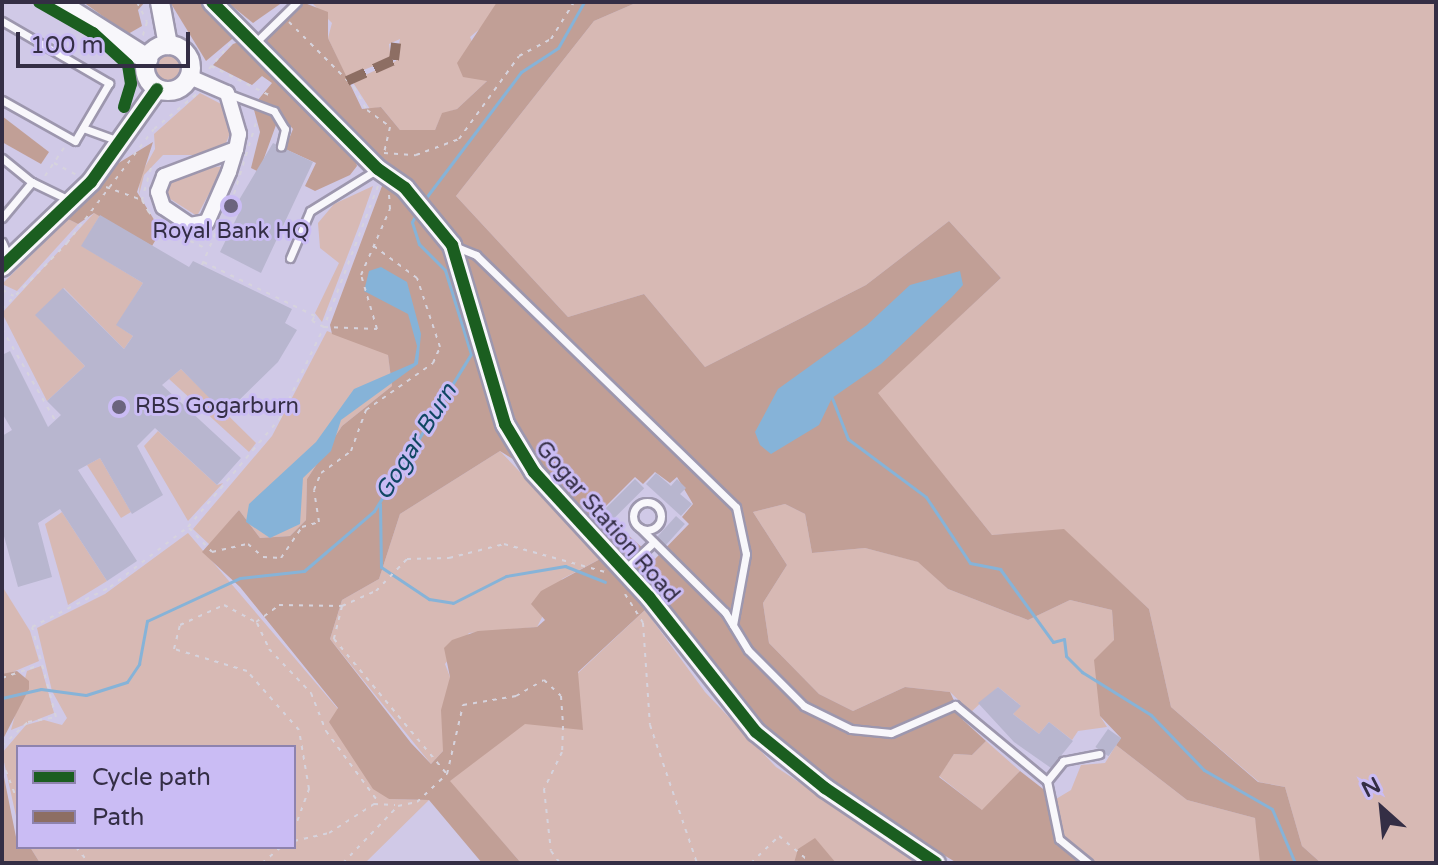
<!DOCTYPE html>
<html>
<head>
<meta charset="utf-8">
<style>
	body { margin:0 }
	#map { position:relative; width:1438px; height:865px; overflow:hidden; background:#d0c9e7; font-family:"Varela Round",sans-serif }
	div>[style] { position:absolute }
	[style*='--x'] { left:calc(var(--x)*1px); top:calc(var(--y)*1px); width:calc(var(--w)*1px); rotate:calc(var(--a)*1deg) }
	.green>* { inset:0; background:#d7b9b4 }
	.round { border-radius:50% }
	.forest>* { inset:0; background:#c19f96 }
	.water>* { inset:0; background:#86b3d8 }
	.stream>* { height:3px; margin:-1.5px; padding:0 1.5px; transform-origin:1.5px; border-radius:1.5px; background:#86b3d8 }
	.building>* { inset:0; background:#b8b6cf; transform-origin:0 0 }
	.path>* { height:2px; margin-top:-1px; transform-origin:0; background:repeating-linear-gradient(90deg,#d6d3dd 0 4px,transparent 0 10px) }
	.roads { filter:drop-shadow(2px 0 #9d97ae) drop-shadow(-2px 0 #9d97ae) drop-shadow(0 2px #9d97ae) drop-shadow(0 -2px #9d97ae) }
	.lane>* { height:7px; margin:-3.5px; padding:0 3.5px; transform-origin:3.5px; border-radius:3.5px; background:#f8f7fb }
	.lane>.ring { margin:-3.5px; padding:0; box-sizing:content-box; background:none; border:7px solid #f8f7fb; border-radius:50% }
	.street>* { height:14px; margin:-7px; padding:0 7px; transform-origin:7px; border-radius:7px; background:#f8f7fb }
	.secondary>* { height:18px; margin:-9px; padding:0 9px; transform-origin:9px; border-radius:9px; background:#f8f7fb }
	.secondary>.ring { margin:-9px; padding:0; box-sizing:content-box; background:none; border:18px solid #f8f7fb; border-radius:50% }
	.primary>* { height:20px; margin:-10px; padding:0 10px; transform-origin:10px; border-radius:10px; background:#f8f7fb }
	.quiet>* { height:10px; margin-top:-5px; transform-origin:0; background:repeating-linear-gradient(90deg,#8d6e63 0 20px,transparent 0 30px) }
	.cycleway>* { height:12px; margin:-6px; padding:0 6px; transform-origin:6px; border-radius:6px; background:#1b5e20 }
	.dots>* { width:22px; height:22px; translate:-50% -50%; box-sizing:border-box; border:4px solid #cabcf4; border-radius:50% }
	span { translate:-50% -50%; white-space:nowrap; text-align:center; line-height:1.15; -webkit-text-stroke:6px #cabcf4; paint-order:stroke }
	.poi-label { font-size:22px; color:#342e45 }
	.left { translate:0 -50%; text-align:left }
	.street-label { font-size:22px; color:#342e45 }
	.water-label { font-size:24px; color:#104763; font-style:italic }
	.frame { position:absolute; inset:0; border:4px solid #342e45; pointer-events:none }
	.legend { position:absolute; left:16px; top:745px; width:280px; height:104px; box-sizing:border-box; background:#cabcf4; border:2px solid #8e83ae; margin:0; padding:10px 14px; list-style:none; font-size:24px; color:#342e45 }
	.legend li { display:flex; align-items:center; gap:16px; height:40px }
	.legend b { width:40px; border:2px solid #8e83ae }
	.north { position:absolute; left:1342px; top:769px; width:80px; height:80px; -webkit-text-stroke:6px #cabcf4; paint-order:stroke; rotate:333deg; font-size:22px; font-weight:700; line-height:32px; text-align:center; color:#342e45 }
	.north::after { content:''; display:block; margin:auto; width:28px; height:36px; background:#342e45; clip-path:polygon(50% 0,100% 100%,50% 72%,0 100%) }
	.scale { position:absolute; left:16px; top:32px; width:174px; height:36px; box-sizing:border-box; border:4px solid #342e45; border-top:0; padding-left:10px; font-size:24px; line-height:28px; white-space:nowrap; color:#342e45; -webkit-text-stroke:6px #cabcf4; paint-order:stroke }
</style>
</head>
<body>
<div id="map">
	<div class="green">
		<div style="clip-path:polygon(311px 2px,497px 2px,488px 22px,470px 37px,488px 80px,457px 109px,442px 114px,435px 130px,400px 130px,381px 107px,370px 109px,352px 81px,396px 61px,400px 39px,389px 44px,391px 59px,346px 77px,328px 38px,332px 23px)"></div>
		<div style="clip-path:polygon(638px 2px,1436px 2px,1436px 863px,1321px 863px,1302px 846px,1285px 787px,1259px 782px,1171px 707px,1149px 609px,1064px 530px,992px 535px,877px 393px,1001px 278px,949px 221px,866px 285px,705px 367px,644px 294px,568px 317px,456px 196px,594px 21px)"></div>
		<div class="round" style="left:154px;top:52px;width:30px;height:30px"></div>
		<div style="clip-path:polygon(200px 93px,225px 106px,232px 128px,226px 143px,208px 155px,163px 155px,144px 175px,139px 195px,140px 176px,155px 149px,154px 134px)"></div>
		<div style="clip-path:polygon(224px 166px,197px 216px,164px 195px,168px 181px,185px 171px)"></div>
		<div style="clip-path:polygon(373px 186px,359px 226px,322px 322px,315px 313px,339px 263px,320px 248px,318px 223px,334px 204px)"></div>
		<div style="clip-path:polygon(94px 213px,100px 215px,82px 246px,143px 283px,117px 325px,133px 336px,124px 349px,64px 288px,36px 315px,85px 366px,47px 401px,2px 313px)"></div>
		<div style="clip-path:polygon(68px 219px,78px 224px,17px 291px,2px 284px)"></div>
		<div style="clip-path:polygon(327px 331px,388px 354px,392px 386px,342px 426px,307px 479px,306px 520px,290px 536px,260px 538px,239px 510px,210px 545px,193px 529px,272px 436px)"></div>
		<div style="clip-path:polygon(181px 369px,256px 443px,249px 452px,169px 379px)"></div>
		<div style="clip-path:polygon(158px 431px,217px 485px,223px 483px,188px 521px,144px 446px)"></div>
		<div style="clip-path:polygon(500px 451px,602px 558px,562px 579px,537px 627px,469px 633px,445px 664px,450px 677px,443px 751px,431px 764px,330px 639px,342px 600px,379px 579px,400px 514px)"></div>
		<div style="clip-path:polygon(100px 458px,131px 512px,121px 518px,87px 465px)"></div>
		<div style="clip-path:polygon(785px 504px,805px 514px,812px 553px,865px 548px,919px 562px,948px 589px,1028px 620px,1070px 600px,1112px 610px,1114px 640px,1100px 716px,1107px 727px,1078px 731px,1072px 740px,1049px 722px,1039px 734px,1013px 714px,1020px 705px,998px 687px,971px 712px,950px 692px,905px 687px,853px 711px,819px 694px,769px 643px,763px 603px,787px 565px,753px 512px)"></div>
		<div style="clip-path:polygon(62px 512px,107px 581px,68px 605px,45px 524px)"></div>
		<div style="clip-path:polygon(188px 533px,338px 709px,389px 799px,429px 800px,365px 863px,40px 863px,30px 847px,294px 847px,294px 747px,18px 747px,18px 825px,2px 753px,26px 725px,44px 720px,62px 725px,67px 718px,52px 691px,37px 628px,105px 594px)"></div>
		<div style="clip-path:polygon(2px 586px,30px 631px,39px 661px,8px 674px,2px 674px)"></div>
		<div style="clip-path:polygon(645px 610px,705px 692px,776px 767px,921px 863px,521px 863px,449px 781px,525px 723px)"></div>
		<div style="clip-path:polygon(41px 666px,54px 713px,11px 730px,27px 671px)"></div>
		<div style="clip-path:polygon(986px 741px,1020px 771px,983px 811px,939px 776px,954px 754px,972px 755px)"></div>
		<div style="clip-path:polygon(1116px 745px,1187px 800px,1255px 818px,1264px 861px,1095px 863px,1060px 841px,1056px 799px,1071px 790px,1081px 765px,1105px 763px)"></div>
	</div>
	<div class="forest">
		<div style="clip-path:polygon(83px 2px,145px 2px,138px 10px,142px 26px,128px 34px)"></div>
		<div style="clip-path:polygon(170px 2px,204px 2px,238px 34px,206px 61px)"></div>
		<div style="clip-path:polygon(227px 2px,283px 2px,253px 23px)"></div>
		<div style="clip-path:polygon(evenodd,302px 2px,328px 12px,328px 38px,362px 109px,381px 107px,400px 130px,435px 130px,442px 113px,457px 109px,487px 81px,463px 77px,457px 63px,497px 2px,638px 2px,594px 21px,456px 196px,568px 317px,644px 294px,705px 367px,866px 285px,949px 221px,1001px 278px,878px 393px,992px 535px,1064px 529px,1149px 609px,1171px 707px,1258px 782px,1285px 787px,1302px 846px,1321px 863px,1260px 863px,1255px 818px,1187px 800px,1116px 745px,1121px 738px,1100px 716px,1094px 660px,1114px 640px,1112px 610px,1070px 600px,1028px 620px,948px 589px,918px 562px,865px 548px,812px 553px,805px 514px,785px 504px,753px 512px,787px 565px,763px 603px,769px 643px,819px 694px,853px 711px,905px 687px,950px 692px,963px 720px,986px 741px,972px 755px,954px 754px,939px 777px,982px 810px,1020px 771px,1056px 799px,1061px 841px,1095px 863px,957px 863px,844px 795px,747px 715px,561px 489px,500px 451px,400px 514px,379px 579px,342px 600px,330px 639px,411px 743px,431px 764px,443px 751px,441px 710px,450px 677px,444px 648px,452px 640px,478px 631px,537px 627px,545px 620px,531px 604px,541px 591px,602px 558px,645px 610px,578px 672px,583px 730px,525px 724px,450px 781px,521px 863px,482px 863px,429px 800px,389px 799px,373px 789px,329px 722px,338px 708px,240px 587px,202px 552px,239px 510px,260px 538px,290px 536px,306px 520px,307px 479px,342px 426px,392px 386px,388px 355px,332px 334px,330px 325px,388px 170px,363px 144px,352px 147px,357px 166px,350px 175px,315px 191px,305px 186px,316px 163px,285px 149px,293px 129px,280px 114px,259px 172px,251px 168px,260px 132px,253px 106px,272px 83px,262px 76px,252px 85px,213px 65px,233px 44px,247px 39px,255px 47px,302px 2px,655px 472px,670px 483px,677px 477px,693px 504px,682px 517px,689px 524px,655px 559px,601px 511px,635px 477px,643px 484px,655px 472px)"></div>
		<div style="clip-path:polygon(2px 116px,49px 152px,41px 164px,2px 142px)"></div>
		<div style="clip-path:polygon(153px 142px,137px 192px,161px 231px,152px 246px,94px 213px,78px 224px,68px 219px,112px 167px)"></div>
		<div style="clip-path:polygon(17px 671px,29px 681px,29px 689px,2px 741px,2px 674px)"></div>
		<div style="clip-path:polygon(2px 767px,18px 847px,30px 847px,40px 863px,2px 863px)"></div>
		<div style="clip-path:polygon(815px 838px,836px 863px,794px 863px,798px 849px)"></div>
	</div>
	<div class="water">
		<div style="clip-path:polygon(381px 267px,407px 282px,421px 334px,418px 364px,341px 420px,331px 451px,303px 478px,300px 524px,270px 538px,246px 522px,249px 504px,316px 442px,354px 389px,414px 363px,417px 346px,408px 314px,364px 291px,369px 271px)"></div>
		<div style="clip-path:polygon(960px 271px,963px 285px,952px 297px,881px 364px,832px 398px,819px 425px,771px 454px,760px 445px,755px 432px,778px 389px,867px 325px,910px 285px)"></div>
	</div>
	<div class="stream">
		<div style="--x:425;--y:199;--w:159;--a:-52.9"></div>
		<div style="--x:521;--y:72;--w:44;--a:-33"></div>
		<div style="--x:558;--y:48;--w:53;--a:-60.5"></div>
		<div style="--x:832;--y:398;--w:44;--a:68.7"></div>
		<div style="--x:848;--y:439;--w:97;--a:36.6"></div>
		<div style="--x:926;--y:497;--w:79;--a:56.3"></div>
		<div style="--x:970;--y:563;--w:31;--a:11"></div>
		<div style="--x:1000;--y:569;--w:90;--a:54"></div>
		<div style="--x:1053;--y:642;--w:11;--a:-15"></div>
		<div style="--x:1064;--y:639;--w:17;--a:83"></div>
		<div style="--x:1066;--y:656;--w:23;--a:45"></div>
		<div style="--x:1082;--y:672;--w:81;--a:31.9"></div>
		<div style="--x:1151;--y:715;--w:76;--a:46.1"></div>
		<div style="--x:1204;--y:770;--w:78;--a:29.8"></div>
		<div style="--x:1272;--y:809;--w:59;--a:66.9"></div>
		<div style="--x:380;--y:504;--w:63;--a:89.1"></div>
		<div style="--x:381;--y:567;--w:58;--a:33.7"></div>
		<div style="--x:429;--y:599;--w:24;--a:9"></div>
		<div style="--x:453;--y:603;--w:59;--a:-27"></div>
		<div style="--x:506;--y:576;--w:60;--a:-9.6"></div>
		<div style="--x:565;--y:566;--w:43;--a:21.8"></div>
		<div style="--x:2;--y:698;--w:40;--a:-13"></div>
		<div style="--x:41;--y:689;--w:45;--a:7.6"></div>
		<div style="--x:86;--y:695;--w:43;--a:-17.6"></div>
		<div style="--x:127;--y:682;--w:22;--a:-56"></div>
		<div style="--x:139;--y:664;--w:44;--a:-79.5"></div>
		<div style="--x:147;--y:621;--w:102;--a:-24.8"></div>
		<div style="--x:240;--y:578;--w:64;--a:-6.2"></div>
		<div style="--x:304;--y:571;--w:92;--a:-40.6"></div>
		<div style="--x:374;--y:511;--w:185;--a:-58.3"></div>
		<div style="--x:471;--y:354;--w:88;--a:-107.2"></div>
		<div style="--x:445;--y:270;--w:37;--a:-135"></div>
		<div style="--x:419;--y:244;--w:23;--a:-108"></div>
		<div style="--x:412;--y:222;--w:11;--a:-63"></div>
	</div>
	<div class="building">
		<div style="clip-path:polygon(273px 143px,313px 162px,261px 273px,220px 252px,239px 213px,233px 210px)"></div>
		<div style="clip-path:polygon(100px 215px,189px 267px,193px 261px,292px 309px,285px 323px,297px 330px,278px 362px,225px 414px,181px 369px,162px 385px,241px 458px,217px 485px,155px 428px,137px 446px,163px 495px,132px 514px,100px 458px,78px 470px,137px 561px,107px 581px,60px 509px,38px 523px,52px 577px,18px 587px,2px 529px,2px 436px,12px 430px,2px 413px,2px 355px,10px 351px,48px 427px,61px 415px,47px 401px,85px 366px,35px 315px,63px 288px,124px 349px,133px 336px,116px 325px,143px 283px,81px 246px)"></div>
		<div style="clip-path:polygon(656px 473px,671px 486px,677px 479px,686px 488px,680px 494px,692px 504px,681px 516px,646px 484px)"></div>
		<div style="left:635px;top:479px;width:13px;height:45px;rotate:45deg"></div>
		<div style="left:676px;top:516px;width:12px;height:30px;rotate:42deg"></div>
		<div style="clip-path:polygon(998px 687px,1021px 706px,1013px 714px,1039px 734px,1049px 722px,1073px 741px,1051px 768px,1014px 742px,978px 703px)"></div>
		<div style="left:1108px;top:729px;width:16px;height:22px;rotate:35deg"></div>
	</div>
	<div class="path">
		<div style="--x:137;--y:2;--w:22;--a:63"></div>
		<div style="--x:147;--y:22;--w:17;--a:107"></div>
		<div style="--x:289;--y:22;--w:92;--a:45"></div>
		<div style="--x:354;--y:87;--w:26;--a:61"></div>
		<div style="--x:367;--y:110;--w:29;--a:36"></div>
		<div style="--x:390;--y:127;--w:27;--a:103"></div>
		<div style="--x:384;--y:153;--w:32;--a:4"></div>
		<div style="--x:416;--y:155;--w:46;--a:-20.4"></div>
		<div style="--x:459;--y:139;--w:102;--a:-54.1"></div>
		<div style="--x:519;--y:56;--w:36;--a:-28"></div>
		<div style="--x:551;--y:39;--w:44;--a:-58.1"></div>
		<div style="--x:211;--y:66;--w:67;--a:26.6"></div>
		<div style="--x:209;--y:69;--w:33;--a:-50"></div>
		<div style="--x:123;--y:98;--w:6;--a:9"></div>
		<div style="--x:54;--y:163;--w:27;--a:28"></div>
		<div style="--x:151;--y:168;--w:33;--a:106"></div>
		<div style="--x:142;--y:200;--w:13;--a:61"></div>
		<div style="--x:148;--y:211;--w:23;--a:49"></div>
		<div style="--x:163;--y:228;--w:49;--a:25.5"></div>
		<div style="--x:45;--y:176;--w:34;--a:-56"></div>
		<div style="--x:378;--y:186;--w:151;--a:111"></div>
		<div style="--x:324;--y:327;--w:53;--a:2.2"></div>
		<div style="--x:377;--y:329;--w:56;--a:-106.5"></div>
		<div style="--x:361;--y:275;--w:72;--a:-66.3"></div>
		<div style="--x:390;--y:209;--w:14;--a:-94"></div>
		<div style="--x:106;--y:187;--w:37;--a:20"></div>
		<div style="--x:234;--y:194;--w:74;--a:-72.8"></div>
		<div style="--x:202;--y:265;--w:36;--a:-67"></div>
		<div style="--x:2;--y:290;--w:13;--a:27"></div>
		<div style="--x:2;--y:309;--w:93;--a:-45.4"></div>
		<div style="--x:67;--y:243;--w:143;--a:-52.7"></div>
		<div style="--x:154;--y:129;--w:57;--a:-39.3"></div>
		<div style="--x:2;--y:329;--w:105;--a:59.8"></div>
		<div style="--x:189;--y:528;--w:33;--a:46"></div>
		<div style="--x:212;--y:552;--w:37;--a:-13"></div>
		<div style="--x:248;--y:544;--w:20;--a:41"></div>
		<div style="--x:263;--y:557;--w:18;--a:3"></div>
		<div style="--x:281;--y:558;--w:37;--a:-56"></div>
		<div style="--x:302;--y:527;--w:18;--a:-16"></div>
		<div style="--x:319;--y:522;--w:32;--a:-99"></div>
		<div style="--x:314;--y:490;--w:18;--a:-68"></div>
		<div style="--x:321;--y:473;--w:37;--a:-36"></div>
		<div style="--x:351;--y:451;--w:44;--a:-69.9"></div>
		<div style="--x:366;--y:410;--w:82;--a:-35"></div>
		<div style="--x:433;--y:363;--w:17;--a:-66"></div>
		<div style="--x:440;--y:347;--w:73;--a:-108.4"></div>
		<div style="--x:417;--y:278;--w:57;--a:-143.5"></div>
		<div style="--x:625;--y:594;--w:34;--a:58"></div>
		<div style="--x:643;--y:623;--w:102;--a:86.1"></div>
		<div style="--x:650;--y:725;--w:146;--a:71.2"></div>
		<div style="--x:342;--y:606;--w:34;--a:104"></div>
		<div style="--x:334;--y:639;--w:175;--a:50.1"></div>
		<div style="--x:257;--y:623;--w:29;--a:65"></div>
		<div style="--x:269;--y:649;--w:61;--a:46.3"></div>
		<div style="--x:311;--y:693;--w:41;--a:68.5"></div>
		<div style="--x:326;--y:731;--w:89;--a:53.6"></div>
		<div style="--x:2;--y:678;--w:40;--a:-18.9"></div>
		<div style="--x:2;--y:746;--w:35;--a:-43"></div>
		<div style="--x:28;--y:722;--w:28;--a:-10"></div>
		<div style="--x:56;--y:717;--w:93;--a:-104.9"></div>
		<div style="--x:32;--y:627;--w:88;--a:-27.1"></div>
		<div style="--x:110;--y:587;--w:98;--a:-37.6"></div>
		<div style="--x:188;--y:527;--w:143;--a:-49.8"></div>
		<div style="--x:280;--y:418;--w:101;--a:-64.2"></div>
		<div style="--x:324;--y:327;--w:13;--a:-153"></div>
		<div style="--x:312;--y:321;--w:6;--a:-59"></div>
		<div style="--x:315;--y:316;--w:127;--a:-154.2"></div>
		<div style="--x:2;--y:761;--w:44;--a:68.7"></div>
		<div style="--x:294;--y:830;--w:44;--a:-69.9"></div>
		<div style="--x:309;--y:789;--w:60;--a:-99.6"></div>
		<div style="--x:299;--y:730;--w:79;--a:-131.4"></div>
		<div style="--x:247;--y:671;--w:76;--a:-163.2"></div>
		<div style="--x:174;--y:649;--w:25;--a:-76"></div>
		<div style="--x:180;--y:625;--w:48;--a:-24.4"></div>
		<div style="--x:224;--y:605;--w:36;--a:28"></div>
		<div style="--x:256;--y:622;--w:29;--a:-36"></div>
		<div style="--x:279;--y:605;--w:63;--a:0.9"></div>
		<div style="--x:342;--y:606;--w:37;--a:-24"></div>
		<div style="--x:376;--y:591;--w:45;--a:-45.9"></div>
		<div style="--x:407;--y:559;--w:42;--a:-1.4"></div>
		<div style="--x:449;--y:558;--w:57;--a:-14.3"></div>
		<div style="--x:504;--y:544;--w:105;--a:15.5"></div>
		<div style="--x:294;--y:841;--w:36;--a:-13"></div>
		<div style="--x:329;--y:833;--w:54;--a:-32.8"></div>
		<div style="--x:374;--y:804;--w:21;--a:3"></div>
		<div style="--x:76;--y:847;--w:21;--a:51"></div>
		<div style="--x:262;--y:863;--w:25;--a:-40"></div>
		<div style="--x:343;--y:863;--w:79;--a:-46"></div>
		<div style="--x:398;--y:806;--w:19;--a:-12"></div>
		<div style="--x:417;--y:802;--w:41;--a:-43"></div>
		<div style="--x:447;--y:774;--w:71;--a:-76.9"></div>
		<div style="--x:463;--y:705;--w:54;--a:-9.6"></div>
		<div style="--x:516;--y:696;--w:32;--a:-30"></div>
		<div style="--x:544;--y:680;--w:23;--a:43"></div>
		<div style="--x:561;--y:696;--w:30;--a:86"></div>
		<div style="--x:563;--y:726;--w:26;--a:92"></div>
		<div style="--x:562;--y:752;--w:41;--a:115.9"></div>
		<div style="--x:544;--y:789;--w:62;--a:83.6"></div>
		<div style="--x:551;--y:851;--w:15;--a:53"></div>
		<div style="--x:751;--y:863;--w:39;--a:-44"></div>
		<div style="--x:779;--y:836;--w:42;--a:40.2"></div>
	</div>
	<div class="roads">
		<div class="lane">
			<div style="--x:2;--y:21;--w:124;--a:30.1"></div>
			<div style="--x:109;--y:83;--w:67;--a:120.4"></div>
			<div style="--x:75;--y:141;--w:84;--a:-150.7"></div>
			<div style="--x:256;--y:42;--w:57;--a:-44.3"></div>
			<div style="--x:229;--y:94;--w:48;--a:20.7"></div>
			<div style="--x:274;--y:111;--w:21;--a:59"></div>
			<div style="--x:285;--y:129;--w:18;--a:103"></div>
			<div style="--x:83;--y:128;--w:38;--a:20"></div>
			<div style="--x:2;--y:158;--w:38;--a:39"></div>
			<div style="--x:32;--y:182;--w:47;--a:129.8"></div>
			<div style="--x:32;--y:182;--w:41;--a:25.9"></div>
			<div style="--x:2;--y:242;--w:17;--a:66"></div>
			<div style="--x:454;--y:246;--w:24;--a:22"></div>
			<div style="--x:476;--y:255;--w:362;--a:44.1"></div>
			<div style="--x:736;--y:507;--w:48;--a:78"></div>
			<div style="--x:746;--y:554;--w:72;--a:100.4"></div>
			<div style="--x:290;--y:258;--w:51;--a:-66.9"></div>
			<div style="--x:310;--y:211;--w:78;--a:-31.8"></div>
			<div class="ring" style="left:633px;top:502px;width:21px;height:21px"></div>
			<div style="--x:640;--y:528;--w:120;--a:44.7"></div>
			<div style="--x:725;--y:612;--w:44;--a:58.8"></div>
			<div style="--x:748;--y:650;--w:79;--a:45"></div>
			<div style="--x:804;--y:706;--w:52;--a:26.1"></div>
			<div style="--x:851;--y:729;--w:40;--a:5.7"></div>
			<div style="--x:891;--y:733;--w:70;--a:-23.6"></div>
			<div style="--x:955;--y:705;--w:119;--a:39.6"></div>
			<div style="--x:1047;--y:781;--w:59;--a:78.3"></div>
			<div style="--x:1059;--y:839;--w:38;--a:39"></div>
			<div style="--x:626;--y:568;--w:38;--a:-43"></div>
			<div style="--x:1047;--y:781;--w:26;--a:-51"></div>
			<div style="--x:1063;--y:761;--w:37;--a:-11"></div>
		</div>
		<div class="street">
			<div style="--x:190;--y:77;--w:40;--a:23.4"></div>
			<div style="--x:227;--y:93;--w:43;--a:73.7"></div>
			<div style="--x:239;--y:134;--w:15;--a:101"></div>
			<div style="--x:236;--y:149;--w:24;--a:107"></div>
			<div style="--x:229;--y:172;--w:55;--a:113.7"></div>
			<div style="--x:207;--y:222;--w:17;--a:170"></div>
			<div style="--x:190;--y:225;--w:32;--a:-146"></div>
			<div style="--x:163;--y:207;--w:16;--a:-108"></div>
			<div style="--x:158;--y:192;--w:17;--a:-69"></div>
			<div style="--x:164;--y:176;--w:77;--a:-20.6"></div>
		</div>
		<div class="secondary">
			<div style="--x:160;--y:2;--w:44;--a:79.5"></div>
			<div style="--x:212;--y:2;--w:235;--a:45.2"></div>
			<div style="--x:378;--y:169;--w:33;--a:35"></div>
			<div style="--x:405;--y:188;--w:74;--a:50.5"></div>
			<div style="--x:452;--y:245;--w:187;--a:73.5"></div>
			<div style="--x:505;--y:424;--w:56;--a:58.9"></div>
			<div style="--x:534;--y:472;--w:170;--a:47.4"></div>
			<div style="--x:649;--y:597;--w:172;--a:51.6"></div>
			<div style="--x:756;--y:732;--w:89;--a:39.1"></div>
			<div style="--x:825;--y:788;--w:134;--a:34"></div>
			<div class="ring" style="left:145px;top:45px;width:28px;height:28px"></div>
			<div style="--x:2;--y:267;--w:123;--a:-43.7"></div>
			<div style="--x:91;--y:182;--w:114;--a:-54.6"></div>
		</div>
		<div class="primary">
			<div style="--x:57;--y:2;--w:107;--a:32.3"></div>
		</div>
	</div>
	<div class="quiet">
		<div style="--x:347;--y:81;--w:51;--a:-24.1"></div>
		<div style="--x:394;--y:60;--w:17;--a:-83"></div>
	</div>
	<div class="cycleway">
		<div style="--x:39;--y:2;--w:62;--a:29.9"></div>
		<div style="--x:93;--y:33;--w:47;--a:42.4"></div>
		<div style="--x:128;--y:65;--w:19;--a:81"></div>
		<div style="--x:131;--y:84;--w:24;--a:107"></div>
		<div style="--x:212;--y:2;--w:235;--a:45.2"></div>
		<div style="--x:378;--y:169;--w:33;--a:35"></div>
		<div style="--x:405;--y:188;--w:74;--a:50.5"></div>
		<div style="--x:452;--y:245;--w:187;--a:73.5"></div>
		<div style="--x:505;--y:424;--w:56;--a:58.9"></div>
		<div style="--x:534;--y:472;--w:170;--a:47.4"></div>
		<div style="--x:649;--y:597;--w:172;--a:51.6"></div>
		<div style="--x:756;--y:732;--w:89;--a:39.1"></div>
		<div style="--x:825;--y:788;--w:134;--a:34"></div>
		<div style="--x:2;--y:267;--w:123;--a:-43.7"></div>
		<div style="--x:91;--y:182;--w:114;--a:-54.6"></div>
	</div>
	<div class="dots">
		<div style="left:231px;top:206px;background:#6b647e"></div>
		<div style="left:119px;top:407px;background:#6b647e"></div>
	</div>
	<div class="poi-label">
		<span style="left:231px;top:232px">Royal Bank HQ</span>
		<span class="left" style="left:135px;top:407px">RBS Gogarburn</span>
	</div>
	<div class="street-label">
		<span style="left:607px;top:522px;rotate:49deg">Gogar Station Road</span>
	</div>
	<div class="water-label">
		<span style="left:416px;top:442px;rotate:-58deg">Gogar Burn</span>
	</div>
	<div class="frame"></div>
	<ul class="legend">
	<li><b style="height:10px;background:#1b5e20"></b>Cycle path</li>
	<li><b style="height:10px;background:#8d6e63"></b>Path</li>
	</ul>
	<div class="north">N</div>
	<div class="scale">100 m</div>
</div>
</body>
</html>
